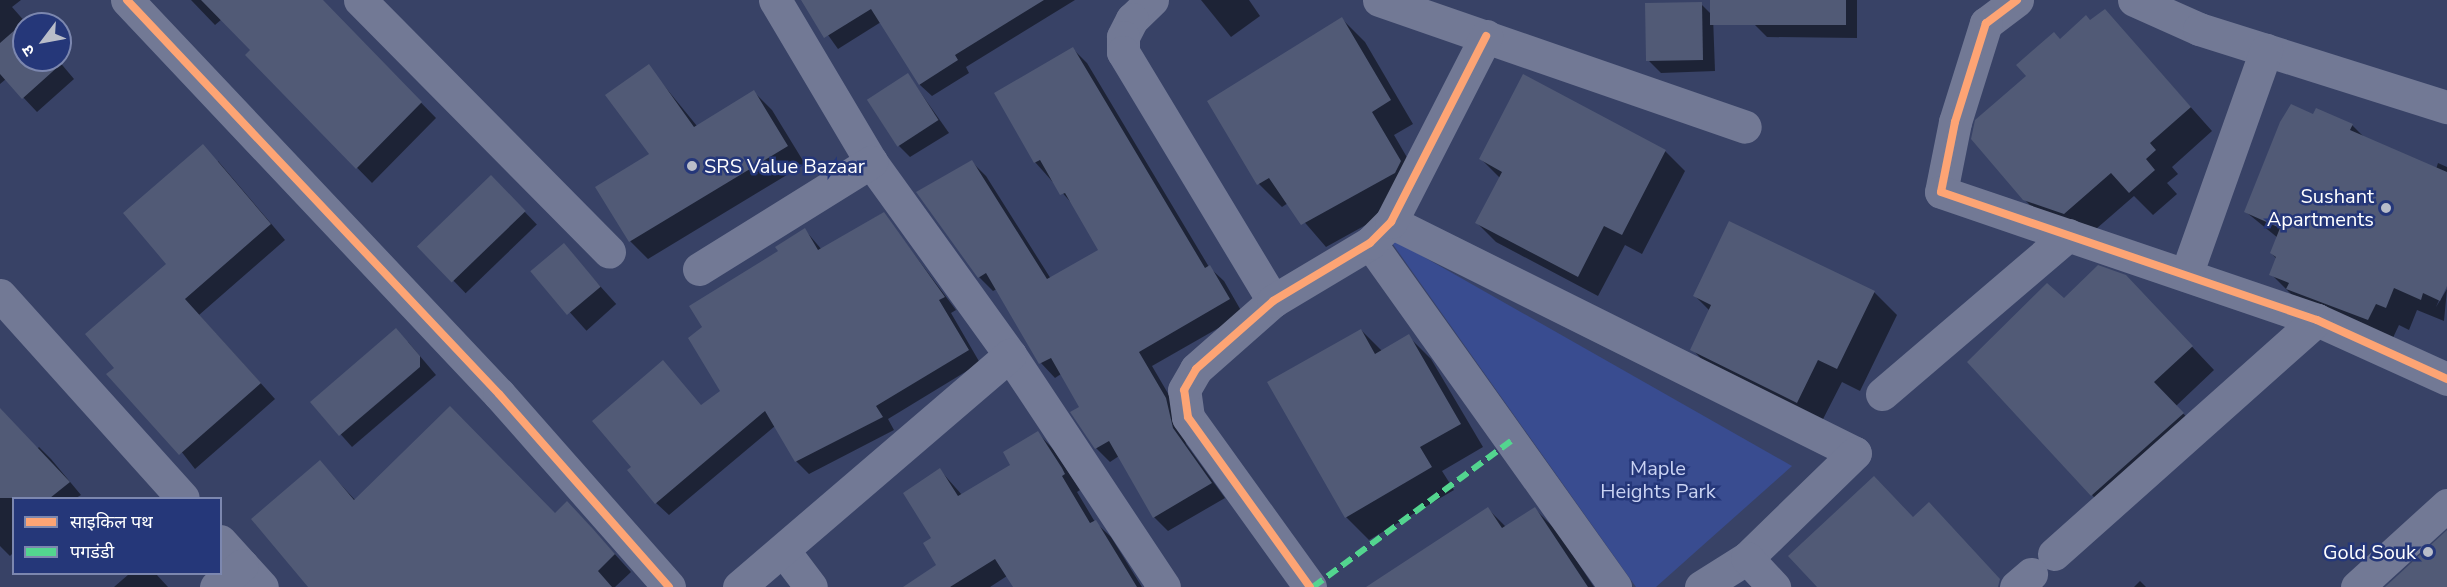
<!DOCTYPE html>
<html>
<head>
<meta charset="utf-8">
<style>
	body { margin:0 }
	#map { position:relative; width:2447px; height:587px; overflow:hidden; background:#384266; font-family:"Nunito Sans","Noto Sans Devanagari",sans-serif }
	div>[style] { position:absolute }
	[style*='--x'] { left:calc(var(--x)*1px); top:calc(var(--y)*1px); width:calc(var(--w)*1px); rotate:calc(var(--a)*1deg) }
	.green>* { inset:0; background:#394c90 }
	.shadow>* { inset:0; background:#0007; transform-origin:0 0 }
	.building>* { inset:0; background:#515a76; transform-origin:0 0 }
	.minor>* { height:33px; margin:-16.5px; padding:0 16.5px; transform-origin:16.5px; border-radius:16.5px; background:#727995 }
	.quiet>* { height:6px; margin-top:-3px; transform-origin:0; background:repeating-linear-gradient(90deg,#53d58f 0 12px,transparent 0 18px) }
	.cycleway>* { height:8px; margin:-4px; padding:0 4px; transform-origin:4px; border-radius:4px; background:#fda474 }
	.dots>* { width:16px; height:16px; translate:-50% -50%; box-sizing:border-box; border:3px solid #253779; border-radius:50% }
	span { translate:-50% -50%; white-space:nowrap; text-align:center; line-height:1.15; -webkit-text-stroke:5px #253779; paint-order:stroke }
	.poi-label { font-size:20px; color:#fff }
	.left { translate:0 -50%; text-align:left }
	.right { translate:-100% -50%; text-align:right }
	.park-label { font-size:20px; color:#cad3f3 }
	.legend { position:absolute; left:12px; top:497px; width:210px; height:78px; box-sizing:border-box; background:#253779; border:2px solid #7c87af; margin:0; padding:8px 10px; list-style:none; font-size:18px; color:#fff }
	.legend li { display:flex; align-items:center; gap:12px; height:30px }
	.legend b { width:30px; border:2px solid #7c87af }
	.north { position:absolute; left:12px; top:12px; width:60px; height:60px; box-sizing:border-box; background:#253779; border:2px solid #7c87af; border-radius:50%; rotate:238deg; font-size:16px; font-weight:700; line-height:24px; text-align:center; color:#fff }
	.north::after { content:''; display:block; margin:auto; width:21px; height:27px; background:#b9bdc9; clip-path:polygon(50% 0,100% 100%,50% 72%,0 100%) }
</style>
</head>
<body>
<div id="map">
	<div class="green">
		<div style="clip-path:polygon(1387px 236px,1792px 466px,1656px 587px,1636px 587px)"></div>
	</div>
	<div class="shadow">
		<div style="clip-path:polygon(0 0,21px 0,12px 7px,27px 24px,24px 60px,58px 60px,74px 79px,37px 112px,6px 79px,0 84px)"></div>
		<div style="clip-path:polygon(191px 0,321px 0,436px 118px,372px 183px,247px 55px,252px 50px,222px 19px,215px 25px)"></div>
		<div style="clip-path:polygon(803px 0,1075px 0,966px 67px,969px 73px,932px 96px,920px 85px,881px 22px,838px 49px)"></div>
		<div style="clip-path:polygon(1201px 0,1249px 0,1260px 16px,1231px 37px)"></div>
		<div style="clip-path:polygon(1755px 0,1857px 0,1857px 38px,1767px 37px,1755px 25px)"></div>
		<div style="clip-path:polygon(1701px 4px,1713px 16px,1715px 71px,1661px 73px,1649px 61px)"></div>
		<div style="clip-path:polygon(2105px 11px,2212px 131px,2172px 167px,2178px 174px,2167px 183px,2177px 194px,2153px 215px,2134px 196px,2088px 236px,2048px 223px,2024px 199px,2028px 76px,2060px 41px)"></div>
		<div style="clip-path:polygon(1342px 19px,1365px 42px,1413px 124px,1394px 135px,1423px 185px,1418px 196px,1326px 247px,1288px 203px,1282px 207px,1259px 184px,1209px 101px)"></div>
		<div style="clip-path:polygon(1073px 49px,1087px 63px,1209px 267px,1224px 281px,1243px 314px,1152px 366px,1180px 414px,1186px 444px,1225px 498px,1168px 531px,1154px 517px,1119px 456px,1110px 462px,1096px 448px,1081px 407px,1061px 374px,1055px 378px,1041px 363px,997px 289px,993px 291px,979px 277px,972px 162px,986px 176px,1051px 279px,1100px 250px,1075px 207px,1035px 162px)"></div>
		<div style="clip-path:polygon(648px 66px,697px 126px,754px 92px,772px 110px,805px 164px,648px 259px,630px 241px,651px 155px)"></div>
		<div style="clip-path:polygon(908px 75px,949px 133px,910px 157px,898px 145px)"></div>
		<div style="clip-path:polygon(2314px 116px,2352px 125px,2364px 137px,2436px 169px,2438px 163px,2447px 167px,2447px 282px,2436px 307px,2447px 289px,2444px 321px,2417px 310px,2409px 330px,2399px 325px,2391px 342px,2294px 297px,2271px 274px,2277px 259px,2271px 253px,2278px 238px,2246px 212px)"></div>
		<div style="clip-path:polygon(1665px 151px,1685px 171px,1642px 254px,1625px 245px,1598px 296px,1496px 242px,1477px 223px,1500px 178px,1481px 159px)"></div>
		<div style="clip-path:polygon(218px 161px,285px 240px,199px 315px,275px 399px,195px 469px,116px 368px)"></div>
		<div style="left:491px;top:177px;width:66px;height:99px;rotate:46deg"></div>
		<div style="clip-path:polygon(883px 213px,956px 310px,951px 313px,980px 363px,888px 419px,894px 430px,809px 474px,796px 461px,775px 426px,669px 515px,656px 503px,702px 407px,722px 392px,704px 327px,805px 230px,822px 250px)"></div>
		<div style="left:564px;top:246px;width:78px;height:40px;rotate:48deg"></div>
		<div style="clip-path:polygon(1874px 292px,1897px 315px,1860px 391px,1842px 382px,1820px 425px,1714px 372px,1692px 349px,1710px 311px,1695px 296px)"></div>
		<div style="clip-path:polygon(2064px 300px,2148px 300px,2214px 370px,2176px 406px,2206px 437px,2114px 518px,2092px 495px)"></div>
		<div style="clip-path:polygon(1361px 330px,1382px 351px,1408px 336px,1431px 359px,1483px 447px,1442px 471px,1454px 490px,1369px 540px,1346px 517px)"></div>
		<div style="clip-path:polygon(408px 342px,436px 375px,352px 447px,312px 402px)"></div>
		<div style="clip-path:polygon(0 412px,36px 450px,39px 447px,51px 459px,81px 495px,76px 498px,14px 498px,14px 552px,10px 556px,0 546px)"></div>
		<div style="clip-path:polygon(1038px 433px,1053px 449px,1080px 490px,1077px 492px,1095px 522px,1111px 537px,1142px 587px,1014px 587px,1007px 576px,990px 587px,906px 587px,939px 566px,933px 538px,940px 470px,962px 495px,1012px 466px)"></div>
		<div style="clip-path:polygon(320px 462px,356px 501px,584px 520px,631px 572px,615px 587px,309px 587px)"></div>
		<div style="clip-path:polygon(1488px 509px,1506px 527px,1535px 509px,1557px 531px,1594px 587px,1377px 587px)"></div>
		<div style="clip-path:polygon(129px 574px,156px 574px,168px 587px,114px 587px)"></div>
		<div style="clip-path:polygon(2140px 581px,2146px 587px,2134px 587px)"></div>
	</div>
	<div class="building">
		<div style="clip-path:polygon(201px 0,323px 0,422px 102px,356px 169px,245px 55px,250px 50px)"></div>
		<div style="clip-path:polygon(801px 0,1044px 0,955px 55px,958px 60px,919px 85px,871px 9px,824px 38px)"></div>
		<div style="left:1710px;top:0;width:136px;height:25px"></div>
		<div style="left:1702px;top:2px;width:58px;height:57px;rotate:89deg"></div>
		<div style="clip-path:polygon(2105px 9px,2191px 107px,2150px 143px,2156px 150px,2146px 159px,2155px 170px,2129px 193px,2111px 173px,2064px 214px,2023px 200px,1971px 139px,1975px 120px,2026px 76px,2016px 65px,2054px 32px,2060px 39px,2086px 15px,2090px 20px)"></div>
		<div style="clip-path:polygon(1342px 17px,1391px 100px,1372px 112px,1401px 161px,1395px 173px,1301px 225px,1269px 178px,1257px 185px,1207px 101px)"></div>
		<div style="clip-path:polygon(24px 22px,24px 60px,58px 60px,61px 64px,22px 99px,0 74px,0 43px)"></div>
		<div style="clip-path:polygon(1073px 47px,1205px 268px,1210px 265px,1230px 299px,1139px 352px,1166px 398px,1173px 428px,1212px 483px,1153px 518px,1109px 441px,1095px 449px,1070px 412px,1079px 407px,1051px 358px,1039px 364px,986px 273px,978px 278px,916px 192px,972px 160px,1047px 279px,1098px 250px,1065px 193px,1060px 195px,1040px 160px,1034px 163px,994px 93px)"></div>
		<div style="clip-path:polygon(649px 64px,694px 127px,754px 90px,788px 146px,629px 242px,595px 187px,649px 154px,605px 95px)"></div>
		<div style="left:908px;top:73px;width:56px;height:49px;rotate:57deg"></div>
		<div style="clip-path:polygon(1523px 74px,1666px 150px,1622px 235px,1604px 226px,1578px 277px,1475px 223px,1502px 172px,1479px 159px)"></div>
		<div style="clip-path:polygon(2291px 104px,2313px 114px,2316px 108px,2353px 124px,2350px 130px,2447px 172px,2447px 286px,2440px 301px,2423px 293px,2421px 300px,2394px 288px,2386px 308px,2376px 304px,2368px 320px,2286px 289px,2289px 283px,2269px 275px,2276px 257px,2270px 253px,2280px 228px,2244px 212px,2280px 122px)"></div>
		<div style="clip-path:polygon(203px 144px,271px 224px,185px 299px,261px 383px,179px 455px,106px 374px,114px 368px,85px 334px,166px 264px,123px 213px)"></div>
		<div style="left:491px;top:175px;width:50px;height:103px;rotate:46deg"></div>
		<div style="clip-path:polygon(884px 212px,945px 297px,939px 300px,969px 350px,876px 406px,883px 417px,795px 462px,765px 411px,655px 504px,627px 470px,631px 467px,592px 421px,663px 360px,701px 405px,720px 391px,688px 338px,702px 327px,689px 306px,778px 251px,775px 247px,805px 228px,818px 250px)"></div>
		<div style="clip-path:polygon(1729px 221px,1875px 291px,1837px 369px,1818px 360px,1797px 403px,1690px 350px,1711px 305px,1693px 296px)"></div>
		<div style="left:564px;top:243px;width:57px;height:44px;rotate:50deg"></div>
		<div style="clip-path:polygon(2098px 265px,2126px 275px,2193px 346px,2154px 382px,2184px 413px,2091px 496px,1967px 362px,2047px 283px,2064px 298px)"></div>
		<div style="clip-path:polygon(396px 328px,420px 356px,420px 367px,339px 436px,310px 402px)"></div>
		<div style="clip-path:polygon(1361px 329px,1375px 354px,1409px 334px,1461px 424px,1420px 447px,1432px 467px,1345px 518px,1267px 382px)"></div>
		<div style="clip-path:polygon(450px 406px,555px 513px,567px 501px,593px 529px,615px 554px,598px 571px,612px 587px,308px 587px,251px 519px,320px 460px,354px 500px)"></div>
		<div style="clip-path:polygon(0 408px,70px 482px,50px 498px,0 498px)"></div>
		<div style="clip-path:polygon(1038px 431px,1062px 468px,1065px 474px,1062px 476px,1090px 523px,1096px 520px,1137px 587px,1013px 587px,995px 559px,950px 587px,903px 587px,936px 565px,923px 543px,931px 538px,903px 493px,940px 468px,958px 496px,1010px 465px,1003px 452px)"></div>
		<div style="clip-path:polygon(1874px 476px,1913px 517px,1929px 502px,2000px 579px,1998px 587px,1817px 587px,1788px 556px)"></div>
		<div style="clip-path:polygon(1488px 507px,1502px 528px,1535px 507px,1588px 587px,1366px 587px)"></div>
		<div style="clip-path:polygon(2447px 530px,2447px 587px,2385px 587px)"></div>
	</div>
	<div class="minor">
		<div style="--x:127;--y:0;--w:542;--a:46.65"></div>
		<div style="--x:499;--y:394;--w:257;--a:48.6"></div>
		<div style="--x:360;--y:0;--w:354;--a:45.3"></div>
		<div style="--x:775;--y:0;--w:188;--a:59.3"></div>
		<div style="--x:871;--y:162;--w:238;--a:54.2"></div>
		<div style="--x:1010;--y:355;--w:278;--a:56.4"></div>
		<div style="--x:1152;--y:0;--w:28;--a:136"></div>
		<div style="--x:1132;--y:19;--w:20;--a:117"></div>
		<div style="--x:1123;--y:37;--w:15;--a:90"></div>
		<div style="--x:1123;--y:52;--w:291;--a:58.9"></div>
		<div style="--x:1379;--y:0;--w:387;--a:19.1"></div>
		<div style="--x:2017;--y:0;--w:39;--a:143"></div>
		<div style="--x:1986;--y:23;--w:104;--a:107.4"></div>
		<div style="--x:1955;--y:122;--w:71;--a:101.3"></div>
		<div style="--x:1941;--y:192;--w:397;--a:18.8"></div>
		<div style="--x:2317;--y:320;--w:143;--a:24.4"></div>
		<div style="--x:2134;--y:0;--w:71;--a:24"></div>
		<div style="--x:2199;--y:29;--w:260;--a:17.5"></div>
		<div style="--x:1391;--y:222;--w:518;--a:26.47"></div>
		<div style="--x:1855;--y:453;--w:151;--a:135.8"></div>
		<div style="--x:1370;--y:243;--w:422;--a:54.5"></div>
		<div style="--x:699;--y:269;--w:203;--a:-31.9"></div>
		<div style="--x:2186;--y:275;--w:239;--a:-70.4"></div>
		<div style="--x:0;--y:295;--w:273;--a:48"></div>
		<div style="--x:1882;--y:394;--w:245;--a:-40.5"></div>
		<div style="--x:220;--y:541;--w:62;--a:47.6"></div>
		<div style="--x:783;--y:550;--w:46;--a:52.9"></div>
		<div style="--x:2054;--y:554;--w:352;--a:-41.7"></div>
		<div style="--x:216;--y:587;--w:34;--a:-40"></div>
		<div style="--x:739;--y:587;--w:357;--a:-40.6"></div>
		<div style="--x:1310;--y:587;--w:209;--a:-125.7"></div>
		<div style="--x:1188;--y:417;--w:27;--a:-98"></div>
		<div style="--x:1184;--y:390;--w:24;--a:-60"></div>
		<div style="--x:1196;--y:369;--w:103;--a:-41.4"></div>
		<div style="--x:1273;--y:301;--w:113;--a:-30.9"></div>
		<div style="--x:1370;--y:243;--w:30;--a:-45"></div>
		<div style="--x:1391;--y:222;--w:209;--a:-62.9"></div>
		<div style="--x:1701;--y:587;--w:54;--a:-32.2"></div>
		<div style="--x:1747;--y:558;--w:40;--a:47"></div>
		<div style="--x:2016;--y:587;--w:20;--a:-41"></div>
		<div style="--x:2357;--y:587;--w:122;--a:-42.3"></div>
	</div>
	<div class="quiet">
		<div style="--x:1313;--y:587;--w:246;--a:-36.4"></div>
	</div>
	<div class="cycleway">
		<div style="--x:127;--y:0;--w:542;--a:46.65"></div>
		<div style="--x:499;--y:394;--w:257;--a:48.6"></div>
		<div style="--x:2017;--y:0;--w:39;--a:143"></div>
		<div style="--x:1986;--y:23;--w:104;--a:107.4"></div>
		<div style="--x:1955;--y:122;--w:71;--a:101.3"></div>
		<div style="--x:1941;--y:192;--w:397;--a:18.8"></div>
		<div style="--x:2317;--y:320;--w:143;--a:24.4"></div>
		<div style="--x:1310;--y:587;--w:209;--a:-125.7"></div>
		<div style="--x:1188;--y:417;--w:27;--a:-98"></div>
		<div style="--x:1184;--y:390;--w:24;--a:-60"></div>
		<div style="--x:1196;--y:369;--w:103;--a:-41.4"></div>
		<div style="--x:1273;--y:301;--w:113;--a:-30.9"></div>
		<div style="--x:1370;--y:243;--w:30;--a:-45"></div>
		<div style="--x:1391;--y:222;--w:209;--a:-62.9"></div>
	</div>
	<div class="dots">
		<div style="left:692px;top:166px;background:#b9bdc9"></div>
		<div style="left:2386px;top:208px;background:#b9bdc9"></div>
		<div style="left:2428px;top:552px;background:#b9bdc9"></div>
	</div>
	<div class="poi-label">
		<span class="left" style="left:704px;top:166px">SRS Value Bazaar</span>
		<span class="right" style="left:2374px;top:208px">Sushant<br>Apartments</span>
		<span class="right" style="left:2416px;top:552px">Gold Souk</span>
	</div>
	<div class="park-label">
		<span style="left:1658px;top:480px">Maple<br>Heights Park</span>
	</div>
	<ul class="legend">
	<li><b style="height:8px;background:#fda474"></b>साइकिल पथ</li>
	<li><b style="height:8px;background:#53d58f"></b>पगडंडी</li>
	</ul>
	<div class="north">उ</div>
</div>
</body>
</html>
